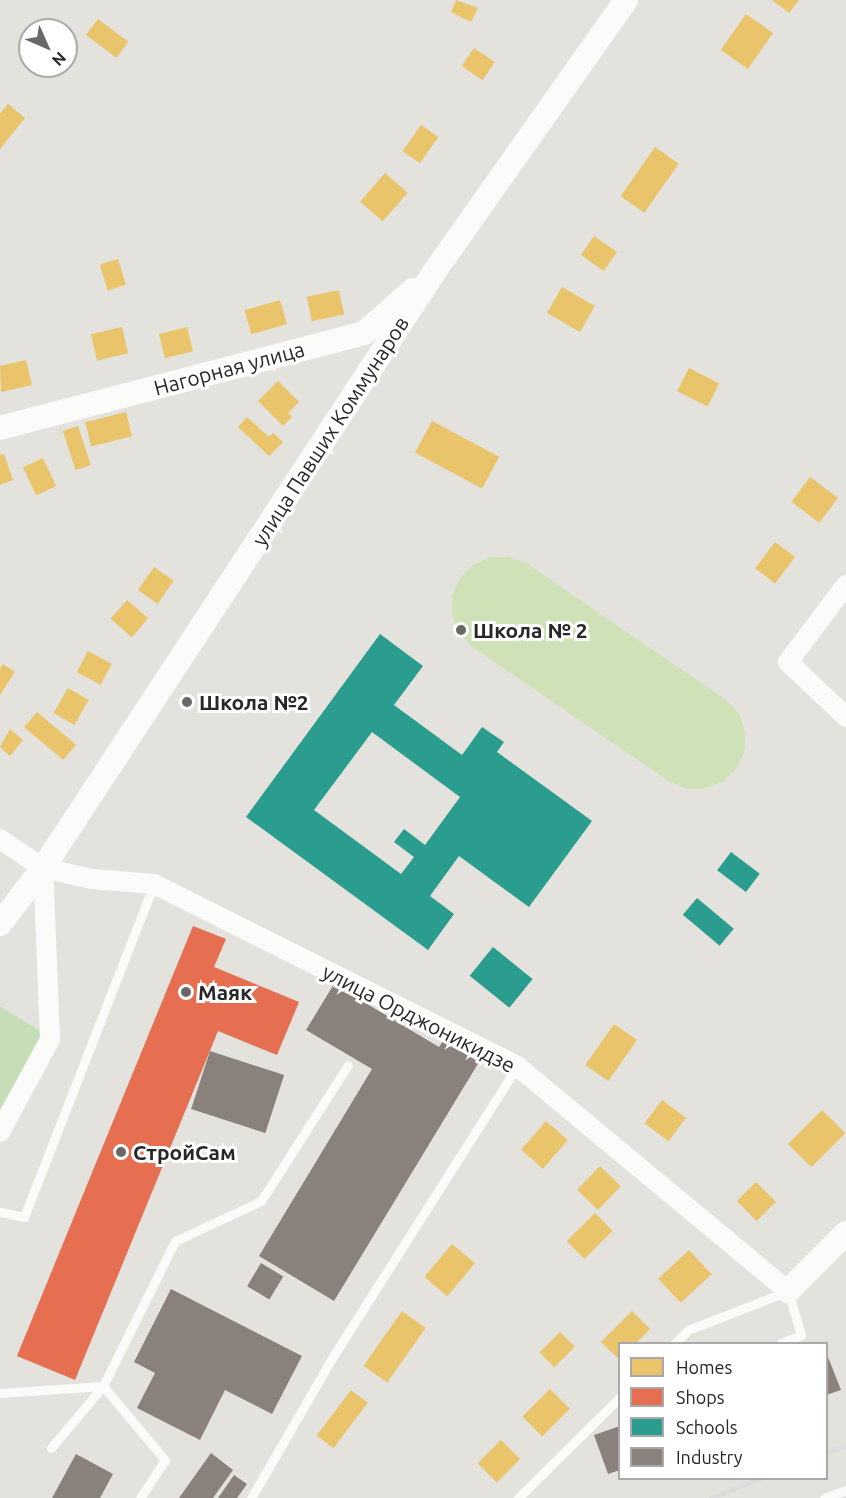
<!DOCTYPE html>
<html>
<head>
<meta charset="utf-8">
<style>
	body { margin:0 }
	#map { position:relative; width:846px; height:1498px; overflow:hidden; background:#e4e2dc; font-family:Ubuntu,sans-serif }
	div>[style] { position:absolute }
	[style*='--x'] { left:calc(var(--x)*1px); top:calc(var(--y)*1px); width:calc(var(--w)*1px); rotate:calc(var(--a)*1deg) }
	.green>* { inset:0; background:#c6deb8 }
	.pitch>* { inset:0; background:#cfe1b7 }
	.homes>* { inset:0; background:#e9c46a; transform-origin:0 0 }
	.shops>* { inset:0; background:#e76f51 }
	.schools>* { inset:0; background:#2a9d8f; transform-origin:0 0 }
	.industry>* { inset:0; background:#8a817c; transform-origin:0 0 }
	.service>* { height:9px; margin:-4.5px; padding:0 4.5px; transform-origin:4.5px; border-radius:4.5px; background:#fbfbfa }
	.minor>* { height:20px; margin:-10px; padding:0 10px; transform-origin:10px; border-radius:10px; background:#fbfbfa }
	.tertiary>* { height:24px; margin:-12px; padding:0 12px; transform-origin:12px; border-radius:12px; background:#fbfbfa }
	.rail>* { height:4.5px; margin:-2.25px; padding:0 2.25px; transform-origin:2.25px; border-radius:2.25px; background:#dcdcdd }
	.dots>* { width:16px; height:16px; translate:-50% -50%; box-sizing:border-box; border:3px solid #fff; border-radius:50% }
	span { translate:-50% -50%; white-space:nowrap; text-align:center; line-height:1.15; -webkit-text-stroke:6px #fff; paint-order:stroke }
	.street-label { font-size:21px; color:#272727 }
	.poi-label { font-size:21px; color:#272727; font-weight:700 }
	.left { translate:0 -50%; text-align:left }
	.legend { position:absolute; left:618px; top:1342px; width:210px; height:138px; box-sizing:border-box; background:#fff; border:2px solid #a9a9a9; margin:0; padding:8px 10px; list-style:none; font-size:18px; color:#272727 }
	.legend li { display:flex; align-items:center; gap:12px; height:30px }
	.legend b { width:30px; border:2px solid #a9a9a9 }
	.north { position:absolute; left:18px; top:18px; width:60px; height:60px; box-sizing:border-box; background:#fff; border:2px solid #a9a9a9; border-radius:50%; rotate:135deg; font-size:16px; font-weight:700; line-height:24px; text-align:center; color:#272727 }
	.north::after { content:''; display:block; margin:auto; width:21px; height:27px; background:#696866; clip-path:polygon(50% 0,100% 100%,50% 72%,0 100%) }
</style>
</head>
<body>
<div id="map">
	<div class="green">
		<div style="clip-path:polygon(0 1006px,43px 1033px,0 1109px)"></div>
	</div>
	<div class="pitch">
		<div style="clip-path:polygon(490px 557px,509px 557px,526px 563px,726px 700px,739px 714px,745px 731px,745px 750px,737px 767px,724px 781px,707px 788px,688px 789px,670px 782px,471px 646px,458px 632px,452px 614px,452px 595px,460px 578px,473px 565px)"></div>
	</div>
	<div class="homes">
		<div style="clip-path:polygon(456px 0,478px 8px,471px 22px,451px 12px)"></div>
		<div style="clip-path:polygon(772px 0,799px 0,789px 13px)"></div>
		<div style="left:746px;top:14px;width:33px;height:44px;rotate:35deg"></div>
		<div style="left:98px;top:19px;width:38px;height:20px;rotate:37deg"></div>
		<div style="clip-path:polygon(66px 35px,76px 42px,66px 57px)"></div>
		<div style="left:474px;top:48px;width:25px;height:22px;rotate:34deg"></div>
		<div style="clip-path:polygon(44px 66px,59px 66px,54px 73px)"></div>
		<div style="clip-path:polygon(8px 104px,25px 118px,0 149px,0 114px)"></div>
		<div style="left:421px;top:125px;width:21px;height:32px;rotate:35deg"></div>
		<div style="left:655px;top:147px;width:29px;height:60px;rotate:35deg"></div>
		<div style="left:385px;top:173px;width:30px;height:38px;rotate:41deg"></div>
		<div style="left:594px;top:236px;width:28px;height:23px;rotate:35deg"></div>
		<div style="left:118px;top:259px;width:27px;height:19px;rotate:73deg"></div>
		<div style="left:562px;top:287px;width:38px;height:30px;rotate:30deg"></div>
		<div style="left:339px;top:290px;width:25px;height:33px;rotate:78deg"></div>
		<div style="left:280px;top:300px;width:25px;height:37px;rotate:74deg"></div>
		<div style="left:122px;top:327px;width:27px;height:32px;rotate:77deg"></div>
		<div style="left:187px;top:327px;width:25px;height:29px;rotate:76deg"></div>
		<div style="clip-path:polygon(26px 360px,32px 385px,1px 392px,0 366px)"></div>
		<div style="left:689px;top:368px;width:34px;height:26px;rotate:27deg"></div>
		<div style="clip-path:polygon(278px 381px,299px 402px,288px 413px,292px 417px,283px 426px,258px 401px)"></div>
		<div style="left:126px;top:412px;width:25px;height:42px;rotate:76deg"></div>
		<div style="clip-path:polygon(247px 417px,269px 437px,273px 433px,283px 442px,269px 456px,238px 427px)"></div>
		<div style="left:432px;top:421px;width:76px;height:36px;rotate:28deg"></div>
		<div style="left:78px;top:426px;width:41px;height:16px;rotate:72deg"></div>
		<div style="clip-path:polygon(4px 454px,13px 480px,0 485px,0 455px)"></div>
		<div style="left:43px;top:458px;width:31px;height:22px;rotate:65deg"></div>
		<div style="left:810px;top:477px;width:35px;height:31px;rotate:37deg"></div>
		<div style="left:775px;top:542px;width:25px;height:33px;rotate:37deg"></div>
		<div style="left:154px;top:567px;width:24px;height:28px;rotate:35deg"></div>
		<div style="left:127px;top:600px;width:28px;height:25px;rotate:41deg"></div>
		<div style="left:88px;top:651px;width:27px;height:24px;rotate:28deg"></div>
		<div style="clip-path:polygon(3px 664px,15px 672px,0 695px,0 669px)"></div>
		<div style="left:68px;top:688px;width:24px;height:29px;rotate:30deg"></div>
		<div style="left:37px;top:712px;width:51px;height:20px;rotate:40deg"></div>
		<div style="clip-path:polygon(10px 729px,23px 740px,10px 756px,0 747px)"></div>
		<div style="left:614px;top:1024px;width:28px;height:50px;rotate:35deg"></div>
		<div style="left:662px;top:1100px;width:30px;height:29px;rotate:37deg"></div>
		<div style="left:822px;top:1110px;width:33px;height:48px;rotate:45deg"></div>
		<div style="left:546px;top:1121px;width:29px;height:38px;rotate:41deg"></div>
		<div style="left:600px;top:1166px;width:29px;height:33px;rotate:44deg"></div>
		<div style="left:756px;top:1182px;width:28px;height:27px;rotate:45deg"></div>
		<div style="left:595px;top:1213px;width:25px;height:40px;rotate:45deg"></div>
		<div style="left:452px;top:1244px;width:30px;height:43px;rotate:40deg"></div>
		<div style="left:689px;top:1250px;width:33px;height:42px;rotate:47deg"></div>
		<div style="left:402px;top:1311px;width:29px;height:67px;rotate:35deg"></div>
		<div style="clip-path:polygon(632px 1311px,650px 1329px,635px 1344px,620px 1344px,620px 1360px,601px 1342px)"></div>
		<div style="left:560px;top:1332px;width:21px;height:29px;rotate:45deg"></div>
		<div style="left:550px;top:1389px;width:28px;height:39px;rotate:45deg"></div>
		<div style="left:351px;top:1390px;width:21px;height:57px;rotate:37deg"></div>
		<div style="left:501px;top:1440px;width:27px;height:33px;rotate:45deg"></div>
	</div>
	<div class="shops">
		<div style="clip-path:polygon(193px 926px,226px 939px,214px 967px,299px 1002px,277px 1055px,218px 1031px,75px 1380px,17px 1356px)"></div>
	</div>
	<div class="schools">
		<div style="clip-path:polygon(evenodd,380px 634px,423px 666px,394px 705px,462px 755px,482px 727px,504px 742px,497px 752px,592px 821px,529px 907px,459px 856px,430px 896px,454px 914px,428px 950px,246px 817px,380px 634px,372px 732px,460px 797px,425px 845px,404px 829px,394px 842px,414px 857px,401px 874px,314px 810px,372px 732px)"></div>
		<div style="left:731px;top:852px;width:36px;height:23px;rotate:37deg"></div>
		<div style="left:697px;top:898px;width:48px;height:22px;rotate:40deg"></div>
		<div style="left:493px;top:947px;width:51px;height:37px;rotate:39deg"></div>
	</div>
	<div class="industry">
		<div style="clip-path:polygon(334px 984px,439px 1047px,443px 1041px,479px 1062px,334px 1301px,259px 1256px,372px 1069px,306px 1030px)"></div>
		<div style="left:210px;top:1051px;width:78px;height:61px;rotate:18deg"></div>
		<div style="left:261px;top:1263px;width:26px;height:27px;rotate:31deg"></div>
		<div style="clip-path:polygon(171px 1289px,302px 1356px,272px 1414px,225px 1390px,200px 1440px,137px 1408px,155px 1373px,134px 1362px)"></div>
		<div style="clip-path:polygon(826px 1352px,841px 1390px,826px 1395px)"></div>
		<div style="clip-path:polygon(620px 1426px,620px 1470px,608px 1474px,594px 1435px)"></div>
		<div style="clip-path:polygon(211px 1453px,233px 1470px,213px 1498px,179px 1498px)"></div>
		<div style="clip-path:polygon(76px 1454px,113px 1474px,100px 1498px,52px 1498px)"></div>
		<div style="clip-path:polygon(234px 1475px,247px 1484px,237px 1498px,218px 1498px)"></div>
	</div>
	<div class="service">
		<div style="--x:0;--y:1212;--w:25;--a:12"></div>
		<div style="--x:24;--y:1217;--w:357;--a:-68.7"></div>
		<div style="--x:674;--y:1344;--w:20;--a:-45"></div>
		<div style="--x:688;--y:1330;--w:107;--a:-21.3"></div>
		<div style="--x:788;--y:1291;--w:46;--a:73.5"></div>
		<div style="--x:801;--y:1335;--w:23;--a:157"></div>
		<div style="--x:0;--y:1393;--w:103;--a:-3.9"></div>
		<div style="--x:103;--y:1386;--w:97;--a:50"></div>
		<div style="--x:165;--y:1460;--w:45;--a:123.3"></div>
		<div style="--x:51;--y:1448;--w:81;--a:-50"></div>
		<div style="--x:103;--y:1386;--w:162;--a:-63.6"></div>
		<div style="--x:175;--y:1241;--w:95;--a:-24.9"></div>
		<div style="--x:261;--y:1201;--w:161;--a:-57.4"></div>
		<div style="--x:251;--y:1498;--w:162;--a:-59.9"></div>
		<div style="--x:332;--y:1358;--w:346;--a:-57.6"></div>
		<div style="--x:518;--y:1498;--w:144;--a:-44.7"></div>
		<div style="--x:824;--y:1498;--w:23;--a:-20"></div>
	</div>
	<div class="minor">
		<div style="--x:846;--y:585;--w:96;--a:127"></div>
		<div style="--x:788;--y:662;--w:80;--a:43.5"></div>
		<div style="--x:0;--y:839;--w:52;--a:34"></div>
		<div style="--x:43;--y:868;--w:50;--a:12.7"></div>
		<div style="--x:92;--y:879;--w:62;--a:4.6"></div>
		<div style="--x:154;--y:884;--w:406;--a:26.6"></div>
		<div style="--x:517;--y:1066;--w:352;--a:39.7"></div>
		<div style="--x:0;--y:1132;--w:106;--a:-61.7"></div>
		<div style="--x:50;--y:1039;--w:171;--a:-92.3"></div>
	</div>
	<div class="tertiary">
		<div style="--x:0;--y:428;--w:376;--a:-14.6"></div>
		<div style="--x:364;--y:333;--w:65;--a:-41.3"></div>
		<div style="--x:0;--y:924;--w:71;--a:-52.5"></div>
		<div style="--x:43;--y:868;--w:718;--a:-56.71"></div>
		<div style="--x:437;--y:268;--w:328;--a:-54.8"></div>
		<div style="--x:788;--y:1291;--w:82;--a:-45"></div>
	</div>
	<div class="rail">
		<div style="--x:826;--y:1453;--w:22;--a:-22"></div>
		<div style="--x:711;--y:1498;--w:53;--a:-22.2"></div>
	</div>
	<div class="dots">
		<div style="left:461px;top:630px;background:#696866"></div>
		<div style="left:187px;top:702px;background:#696866"></div>
		<div style="left:186px;top:992px;background:#696866"></div>
		<div style="left:121px;top:1152px;background:#696866"></div>
	</div>
	<div class="street-label">
		<span style="left:229px;top:368px;rotate:-15deg">Нагорная улица</span>
		<span style="left:330px;top:431px;rotate:-57deg">улица Павших Коммунаров</span>
		<span style="left:419px;top:1018px;rotate:27deg">улица Орджоникидзе</span>
	</div>
	<div class="poi-label">
		<span class="left" style="left:473px;top:630px">Школа № 2</span>
		<span class="left" style="left:199px;top:702px">Школа №2</span>
		<span class="left" style="left:198px;top:992px">Маяк</span>
		<span class="left" style="left:133px;top:1152px">СтройСам</span>
	</div>
	<ul class="legend">
	<li><b style="height:16px;background:#e9c46a"></b>Homes</li>
	<li><b style="height:16px;background:#e76f51"></b>Shops</li>
	<li><b style="height:16px;background:#2a9d8f"></b>Schools</li>
	<li><b style="height:16px;background:#8a817c"></b>Industry</li>
	</ul>
	<div class="north">N</div>
</div>
</body>
</html>
